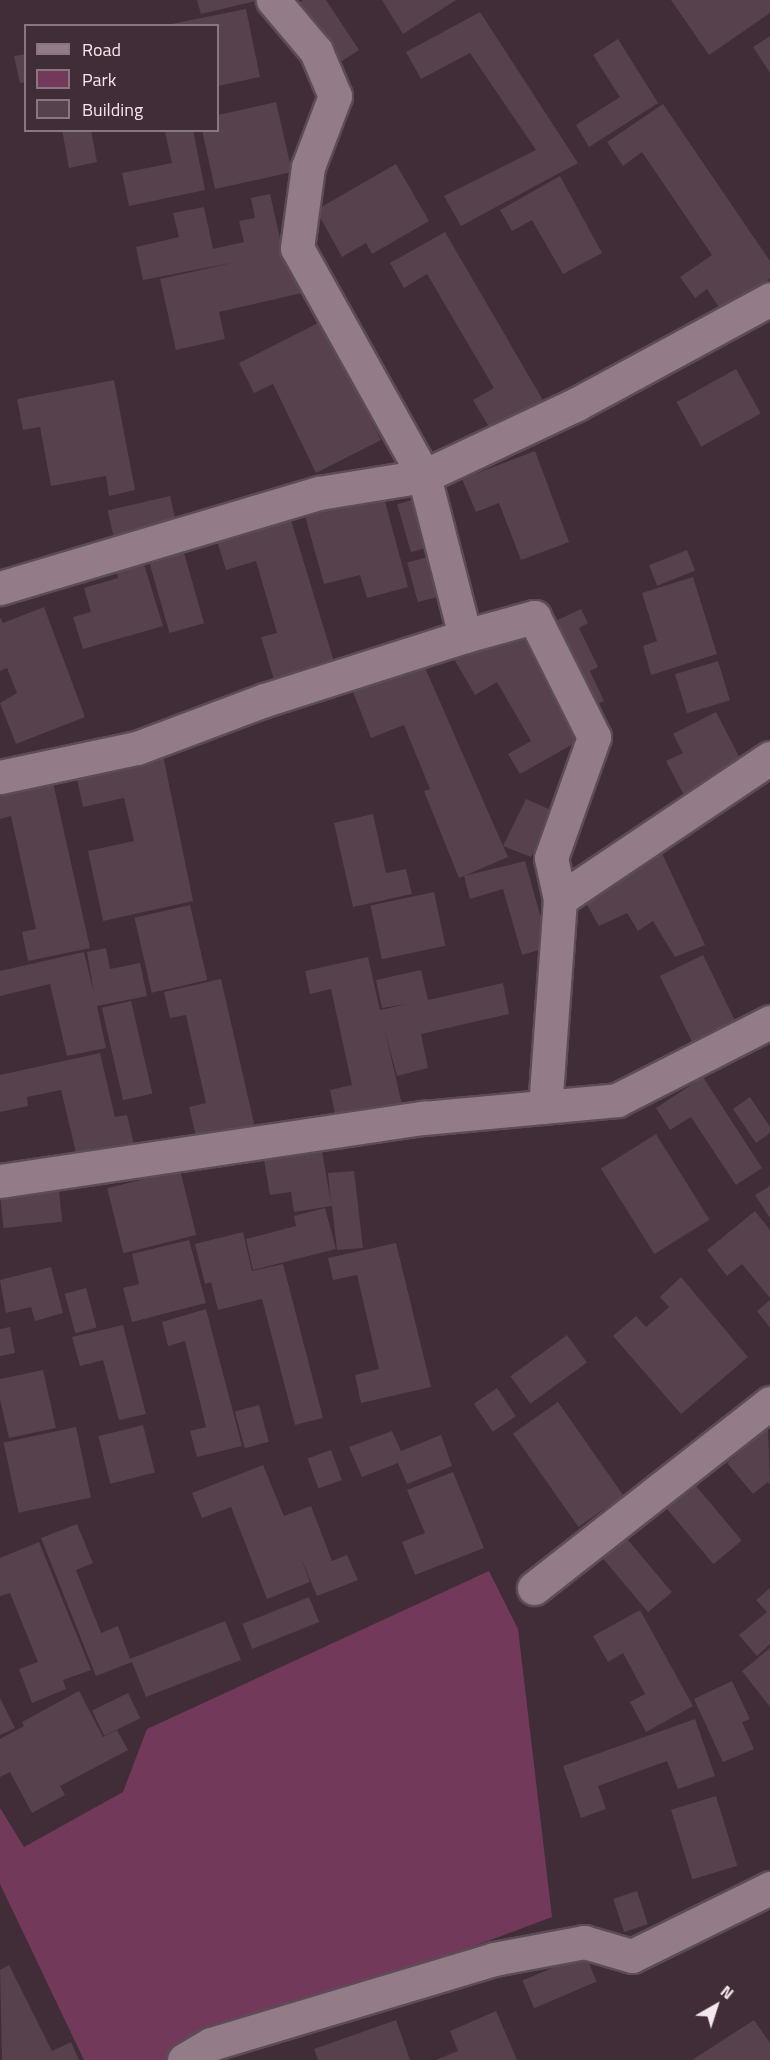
<!DOCTYPE html>
<html>
<head>
<meta charset="utf-8">
<style>
	body { margin:0 }
	#map { position:relative; width:770px; height:2060px; overflow:hidden; background:#402d37; font-family:"Titillium Web",sans-serif }
	div>[style] { position:absolute }
	[style*='--x'] { left:calc(var(--x)*1px); top:calc(var(--y)*1px); width:calc(var(--w)*1px); rotate:calc(var(--a)*1deg) }
	.green>* { inset:0; background:#73395b }
	.building>* { inset:0; background:#56414c; transform-origin:0 0 }
	.roads { filter:drop-shadow(2px 0 #5c4c55) drop-shadow(-2px 0 #5c4c55) drop-shadow(0 2px #5c4c55) drop-shadow(0 -2px #5c4c55) }
	.minor>* { height:33px; margin:-16.5px; padding:0 16.5px; transform-origin:16.5px; border-radius:16.5px; background:#937c88 }
	span { translate:-50% -50%; white-space:nowrap; text-align:center; line-height:1.15; -webkit-text-stroke:4.5px #402d37; paint-order:stroke }
	.legend { position:absolute; left:24px; top:24px; width:195px; height:108px; box-sizing:border-box; background:#402d37; border:2px solid #887780; margin:0; padding:8px 10px; list-style:none; font-size:18px; color:#f4e7ed }
	.legend li { display:flex; align-items:center; gap:12px; height:30px }
	.legend b { width:30px; border:2px solid #887780 }
	.north { position:absolute; left:686px; top:1976px; width:60px; height:60px; -webkit-text-stroke:4px #402d37; paint-order:stroke; rotate:39deg; font-size:16px; font-weight:700; line-height:24px; text-align:center; color:#f4e7ed }
	.north::after { content:''; display:block; margin:auto; width:21px; height:27px; background:#f4e7ed; clip-path:polygon(50% 0,100% 100%,50% 72%,0 100%) }
</style>
</head>
<body>
<div id="map">
	<div class="green">
		<div style="clip-path:polygon(489px 1571px,518px 1629px,552px 1917px,169px 2060px,84px 2060px,0 1884px,0 1808px,24px 1847px,123px 1792px,147px 1729px)"></div>
	</div>
	<div class="building">
		<div style="clip-path:polygon(197px 0,256px 0,256px 1px,201px 14px)"></div>
		<div style="clip-path:polygon(303px 0,326px 0,359px 50px,336px 65px,296px 5px)"></div>
		<div style="clip-path:polygon(382px 0,456px 0,403px 34px)"></div>
		<div style="clip-path:polygon(671px 0,770px 0,770px 13px,709px 55px)"></div>
		<div style="clip-path:polygon(246px 9px,260px 77px,218px 86px,218px 26px,171px 24px)"></div>
		<div style="clip-path:polygon(480px 12px,578px 163px,461px 226px,444px 196px,536px 150px,470px 53px,421px 79px,406px 52px)"></div>
		<div style="clip-path:polygon(770px 36px,770px 73px,753px 47px)"></div>
		<div style="clip-path:polygon(618px 39px,658px 103px,589px 147px,576px 125px,620px 97px,593px 55px)"></div>
		<div style="clip-path:polygon(26px 54px,26px 82px,20px 83px,14px 56px)"></div>
		<div style="clip-path:polygon(276px 102px,292px 172px,215px 189px,202px 130px,218px 130px,218px 115px)"></div>
		<div style="clip-path:polygon(663px 104px,770px 261px,770px 279px,722px 312px,707px 289px,695px 298px,680px 277px,712px 255px,642px 152px,623px 166px,607px 142px)"></div>
		<div style="clip-path:polygon(62px 130px,91px 130px,97px 162px,69px 168px)"></div>
		<div style="clip-path:polygon(193px 130px,205px 190px,129px 206px,122px 173px,172px 163px,165px 132px)"></div>
		<div style="clip-path:polygon(396px 164px,429px 221px,372px 254px,366px 243px,342px 257px,316px 210px)"></div>
		<div style="clip-path:polygon(560px 176px,602px 253px,563px 274px,532px 220px,512px 231px,500px 210px)"></div>
		<div style="clip-path:polygon(270px 194px,283px 252px,292px 250px,302px 293px,219px 312px,225px 339px,176px 350px,160px 279px,236px 262px,143px 280px,136px 247px,179px 237px,173px 213px,204px 207px,213px 249px,244px 242px,239px 221px,255px 218px,251px 198px)"></div>
		<div style="clip-path:polygon(445px 232px,544px 402px,492px 432px,473px 400px,494px 388px,427px 274px,404px 288px,390px 263px)"></div>
		<div style="clip-path:polygon(322px 321px,381px 440px,316px 473px,273px 384px,254px 393px,239px 363px)"></div>
		<div style="left:736px;top:369px;width:51px;height:68px;rotate:61deg"></div>
		<div style="clip-path:polygon(114px 380px,135px 490px,109px 496px,106px 476px,51px 486px,40px 427px,23px 430px,17px 399px)"></div>
		<div style="clip-path:polygon(535px 451px,569px 542px,521px 560px,499px 503px,476px 512px,462px 479px)"></div>
		<div style="clip-path:polygon(383px 494px,408px 587px,367px 598px,360px 575px,324px 584px,305px 516px)"></div>
		<div style="left:170px;top:496px;width:26px;height:64px;rotate:77deg"></div>
		<div style="left:426px;top:496px;width:50px;height:30px;rotate:74deg"></div>
		<div style="clip-path:polygon(291px 520px,335px 665px,275px 683px,261px 637px,277px 633px,256px 561px,226px 570px,217px 541px)"></div>
		<div style="left:687px;top:550px;width:22px;height:41px;rotate:68deg"></div>
		<div style="left:184px;top:553px;width:73px;height:36px;rotate:74deg"></div>
		<div style="left:439px;top:554px;width:41px;height:33px;rotate:75deg"></div>
		<div style="clip-path:polygon(143px 561px,163px 626px,83px 649px,73px 617px,91px 612px,84px 588px,118px 578px,116px 569px)"></div>
		<div style="clip-path:polygon(693px 577px,717px 654px,651px 675px,643px 646px,657px 641px,642px 593px)"></div>
		<div style="clip-path:polygon(44px 607px,85px 717px,16px 744px,0 703px,17px 693px,7px 668px,0 671px,0 617px,3px 623px)"></div>
		<div style="clip-path:polygon(581px 609px,588px 623px,579px 628px,598px 667px,590px 671px,604px 701px,585px 710px,545px 626px)"></div>
		<div style="clip-path:polygon(527px 627px,589px 735px,520px 774px,508px 754px,531px 741px,497px 682px,475px 695px,454px 659px)"></div>
		<div style="left:718px;top:661px;width:41px;height:45px;rotate:73deg"></div>
		<div style="clip-path:polygon(423px 663px,503px 846px,526px 799px,551px 810px,531px 857px,503px 846px,508px 857px,464px 876px,525px 861px,549px 947px,522px 955px,503px 889px,470px 899px,464px 876px,459px 878px,424px 791px,430px 789px,404px 725px,371px 738px,353px 692px)"></div>
		<div style="clip-path:polygon(716px 712px,743px 764px,684px 795px,666px 761px,683px 753px,673px 734px)"></div>
		<div style="clip-path:polygon(163px 755px,193px 901px,103px 921px,88px 851px,134px 841px,124px 798px,83px 807px,76px 774px)"></div>
		<div style="clip-path:polygon(52px 778px,90px 948px,28px 961px,22px 932px,36px 929px,11px 816px,0 819px,0 789px)"></div>
		<div style="clip-path:polygon(373px 814px,386px 873px,406px 869px,412px 894px,353px 907px,334px 823px)"></div>
		<div style="clip-path:polygon(659px 847px,705px 945px,675px 957px,653px 921px,638px 931px,627px 913px,599px 926px,581px 894px)"></div>
		<div style="left:434px;top:892px;width:55px;height:65px;rotate:78deg"></div>
		<div style="left:190px;top:905px;width:77px;height:57px;rotate:77deg"></div>
		<div style="clip-path:polygon(106px 948px,110px 969px,140px 963px,147px 996px,97px 1006px,106px 1048px,67px 1056px,50px 984px,0 996px,0 971px,84px 952px,94px 993px,87px 952px)"></div>
		<div style="left:703px;top:955px;width:76px;height:48px;rotate:64deg"></div>
		<div style="clip-path:polygon(368px 957px,380px 1010px,407px 1004px,382px 1008px,376px 980px,421px 970px,428px 1000px,503px 983px,509px 1014px,421px 1034px,428px 1068px,397px 1076px,385px 1031px,403px 1109px,337px 1124px,330px 1090px,352px 1085px,331px 989px,310px 994px,305px 971px)"></div>
		<div style="clip-path:polygon(221px 979px,256px 1132px,198px 1145px,189px 1107px,206px 1103px,186px 1015px,170px 1018px,164px 992px)"></div>
		<div style="left:131px;top:1001px;width:95px;height:30px;rotate:77deg"></div>
		<div style="clip-path:polygon(100px 1053px,115px 1117px,127px 1115px,134px 1145px,77px 1157px,61px 1090px,27px 1097px,28px 1106px,0 1112px,0 1075px)"></div>
		<div style="clip-path:polygon(703px 1077px,762px 1168px,736px 1185px,691px 1117px,670px 1130px,656px 1108px)"></div>
		<div style="clip-path:polygon(750px 1097px,770px 1127px,770px 1133px,756px 1143px,733px 1109px)"></div>
		<div style="left:656px;top:1134px;width:101px;height:65px;rotate:58deg"></div>
		<div style="clip-path:polygon(322px 1151px,331px 1203px,328px 1173px,354px 1171px,363px 1248px,337px 1250px,332px 1206px,294px 1212px,291px 1192px,270px 1195px,264px 1160px)"></div>
		<div style="left:180px;top:1170px;width:67px;height:75px;rotate:76deg"></div>
		<div style="clip-path:polygon(770px 1186px,770px 1218px,755px 1195px)"></div>
		<div style="left:59px;top:1191px;width:31px;height:59px;rotate:84deg"></div>
		<div style="clip-path:polygon(325px 1208px,336px 1249px,253px 1270px,246px 1239px,296px 1226px,294px 1216px)"></div>
		<div style="clip-path:polygon(755px 1211px,770px 1230px,770px 1298px,742px 1264px,727px 1276px,707px 1250px)"></div>
		<div style="clip-path:polygon(243px 1232px,252px 1271px,283px 1264px,323px 1418px,295px 1425px,262px 1299px,218px 1310px,211px 1282px,205px 1284px,195px 1244px)"></div>
		<div style="clip-path:polygon(189px 1240px,206px 1303px,132px 1322px,123px 1288px,139px 1284px,132px 1254px)"></div>
		<div style="clip-path:polygon(396px 1243px,431px 1387px,361px 1403px,355px 1375px,379px 1369px,357px 1275px,333px 1280px,328px 1258px)"></div>
		<div style="clip-path:polygon(51px 1267px,63px 1313px,35px 1321px,31px 1307px,6px 1313px,0 1280px)"></div>
		<div style="clip-path:polygon(681px 1277px,748px 1357px,681px 1414px,613px 1336px,636px 1316px,646px 1327px,669px 1307px,660px 1297px)"></div>
		<div style="left:86px;top:1288px;width:41px;height:22px;rotate:75deg"></div>
		<div style="clip-path:polygon(770px 1300px,770px 1328px,757px 1311px)"></div>
		<div style="clip-path:polygon(206px 1309px,242px 1446px,197px 1457px,190px 1431px,206px 1427px,185px 1341px,168px 1346px,162px 1322px)"></div>
		<div style="clip-path:polygon(123px 1325px,146px 1414px,119px 1420px,103px 1360px,80px 1366px,72px 1337px)"></div>
		<div style="clip-path:polygon(10px 1327px,15px 1353px,0 1356px,0 1329px)"></div>
		<div style="left:567px;top:1335px;width:34px;height:70px;rotate:54deg"></div>
		<div style="clip-path:polygon(43px 1370px,56px 1428px,9px 1438px,0 1400px,0 1379px)"></div>
		<div style="left:497px;top:1388px;width:34px;height:28px;rotate:56deg"></div>
		<div style="left:558px;top:1402px;width:114px;height:55px;rotate:55deg"></div>
		<div style="left:259px;top:1405px;width:38px;height:25px;rotate:75deg"></div>
		<div style="left:143px;top:1425px;width:49px;height:46px;rotate:76deg"></div>
		<div style="left:76px;top:1427px;width:72px;height:74px;rotate:78deg"></div>
		<div style="clip-path:polygon(768px 1428px,770px 1485px,768px 1482px,753px 1494px,727px 1463px)"></div>
		<div style="clip-path:polygon(392px 1431px,401px 1451px,441px 1435px,452px 1466px,407px 1484px,398px 1463px,362px 1477px,349px 1447px)"></div>
		<div style="left:331px;top:1450px;width:32px;height:25px;rotate:70deg"></div>
		<div style="clip-path:polygon(263px 1465px,284px 1516px,311px 1506px,332px 1561px,347px 1555px,358px 1580px,317px 1596px,300px 1556px,310px 1582px,267px 1599px,231px 1507px,202px 1518px,192px 1493px)"></div>
		<div style="clip-path:polygon(453px 1472px,484px 1548px,415px 1575px,402px 1542px,425px 1533px,407px 1490px)"></div>
		<div style="left:691px;top:1480px;width:79px;height:37px;rotate:50deg"></div>
		<div style="clip-path:polygon(77px 1524px,93px 1563px,76px 1570px,101px 1633px,118px 1626px,130px 1659px,225px 1621px,241px 1660px,146px 1697px,132px 1662px,96px 1676px,41px 1538px)"></div>
		<div style="left:623px;top:1534px;width:76px;height:31px;rotate:50deg"></div>
		<div style="clip-path:polygon(39px 1542px,91px 1670px,63px 1680px,66px 1689px,32px 1703px,19px 1669px,38px 1662px,10px 1593px,0 1596px,0 1558px)"></div>
		<div style="clip-path:polygon(770px 1588px,770px 1644px,757px 1656px,739px 1635px,767px 1612px,756px 1600px)"></div>
		<div style="left:309px;top:1597px;width:27px;height:72px;rotate:68deg"></div>
		<div style="clip-path:polygon(640px 1610px,693px 1706px,646px 1732px,630px 1702px,645px 1694px,623px 1653px,608px 1662px,593px 1636px)"></div>
		<div style="clip-path:polygon(770px 1648px,770px 1707px,742px 1671px)"></div>
		<div style="clip-path:polygon(732px 1681px,750px 1719px,742px 1722px,754px 1749px,723px 1762px,694px 1699px)"></div>
		<div style="clip-path:polygon(79px 1691px,103px 1737px,117px 1730px,128px 1750px,60px 1786px,65px 1795px,32px 1813px,10px 1772px,0 1777px,0 1739px,24px 1726px,22px 1722px)"></div>
		<div style="left:128px;top:1693px;width:28px;height:40px;rotate:64deg"></div>
		<div style="clip-path:polygon(0 1698px,15px 1728px,0 1735px)"></div>
		<div style="clip-path:polygon(695px 1719px,715px 1776px,678px 1789px,667px 1761px,598px 1786px,606px 1809px,581px 1818px,563px 1766px)"></div>
		<div style="left:716px;top:1796px;width:73px;height:47px;rotate:73deg"></div>
		<div style="left:637px;top:1891px;width:35px;height:25px;rotate:72deg"></div>
		<div style="left:585px;top:1954px;width:30px;height:68px;rotate:67deg"></div>
		<div style="clip-path:polygon(9px 1965px,52px 2051px,71px 2042px,79px 2060px,2px 2060px,0 1970px)"></div>
		<div style="clip-path:polygon(496px 2011px,517px 2060px,436px 2060px,458px 2051px,450px 2031px)"></div>
		<div style="clip-path:polygon(396px 2020px,410px 2060px,318px 2060px,314px 2049px)"></div>
		<div style="clip-path:polygon(754px 2020px,770px 2043px,770px 2060px,692px 2060px)"></div>
	</div>
	<div class="roads">
		<div class="minor">
			<div style="--x:0;--y:588;--w:333;--a:-16.6"></div>
			<div style="--x:319;--y:493;--w:106;--a:-9.2"></div>
			<div style="--x:424;--y:476;--w:169;--a:-25.2"></div>
			<div style="--x:577;--y:404;--w:220;--a:-28.5"></div>
			<div style="--x:465;--y:636;--w:72;--a:-15.4"></div>
			<div style="--x:534;--y:617;--w:134;--a:63.4"></div>
			<div style="--x:594;--y:737;--w:128;--a:109.6"></div>
			<div style="--x:551;--y:858;--w:42;--a:77.6"></div>
			<div style="--x:560;--y:899;--w:208;--a:94.1"></div>
			<div style="--x:0;--y:777;--w:140;--a:-12"></div>
			<div style="--x:137;--y:748;--w:137;--a:-20.6"></div>
			<div style="--x:265;--y:700;--w:210;--a:-17.7"></div>
			<div style="--x:465;--y:636;--w:165;--a:-104.4"></div>
			<div style="--x:424;--y:476;--w:261;--a:-119.1"></div>
			<div style="--x:297;--y:248;--w:82;--a:-82.3"></div>
			<div style="--x:308;--y:167;--w:76;--a:-69.2"></div>
			<div style="--x:335;--y:96;--w:49;--a:-112.9"></div>
			<div style="--x:316;--y:51;--w:67;--a:-130.1"></div>
			<div style="--x:560;--y:899;--w:253;--a:-33.9"></div>
			<div style="--x:0;--y:1181;--w:429;--a:-8.5"></div>
			<div style="--x:424;--y:1118;--w:194;--a:-5.3"></div>
			<div style="--x:617;--y:1100;--w:172;--a:-27"></div>
			<div style="--x:534;--y:1588;--w:300;--a:-38.1"></div>
			<div style="--x:184;--y:2060;--w:31;--a:-31"></div>
			<div style="--x:211;--y:2044;--w:295;--a:-16.7"></div>
			<div style="--x:494;--y:1959;--w:92;--a:-10.7"></div>
			<div style="--x:584;--y:1942;--w:50;--a:16.3"></div>
			<div style="--x:632;--y:1956;--w:154;--a:-26.2"></div>
		</div>
	</div>
	<ul class="legend">
	<li><b style="height:8px;background:#937c88"></b>Road</li>
	<li><b style="height:16px;background:#73395b"></b>Park</li>
	<li><b style="height:16px;background:#56414c"></b>Building</li>
	</ul>
	<div class="north">N</div>
</div>
</body>
</html>
